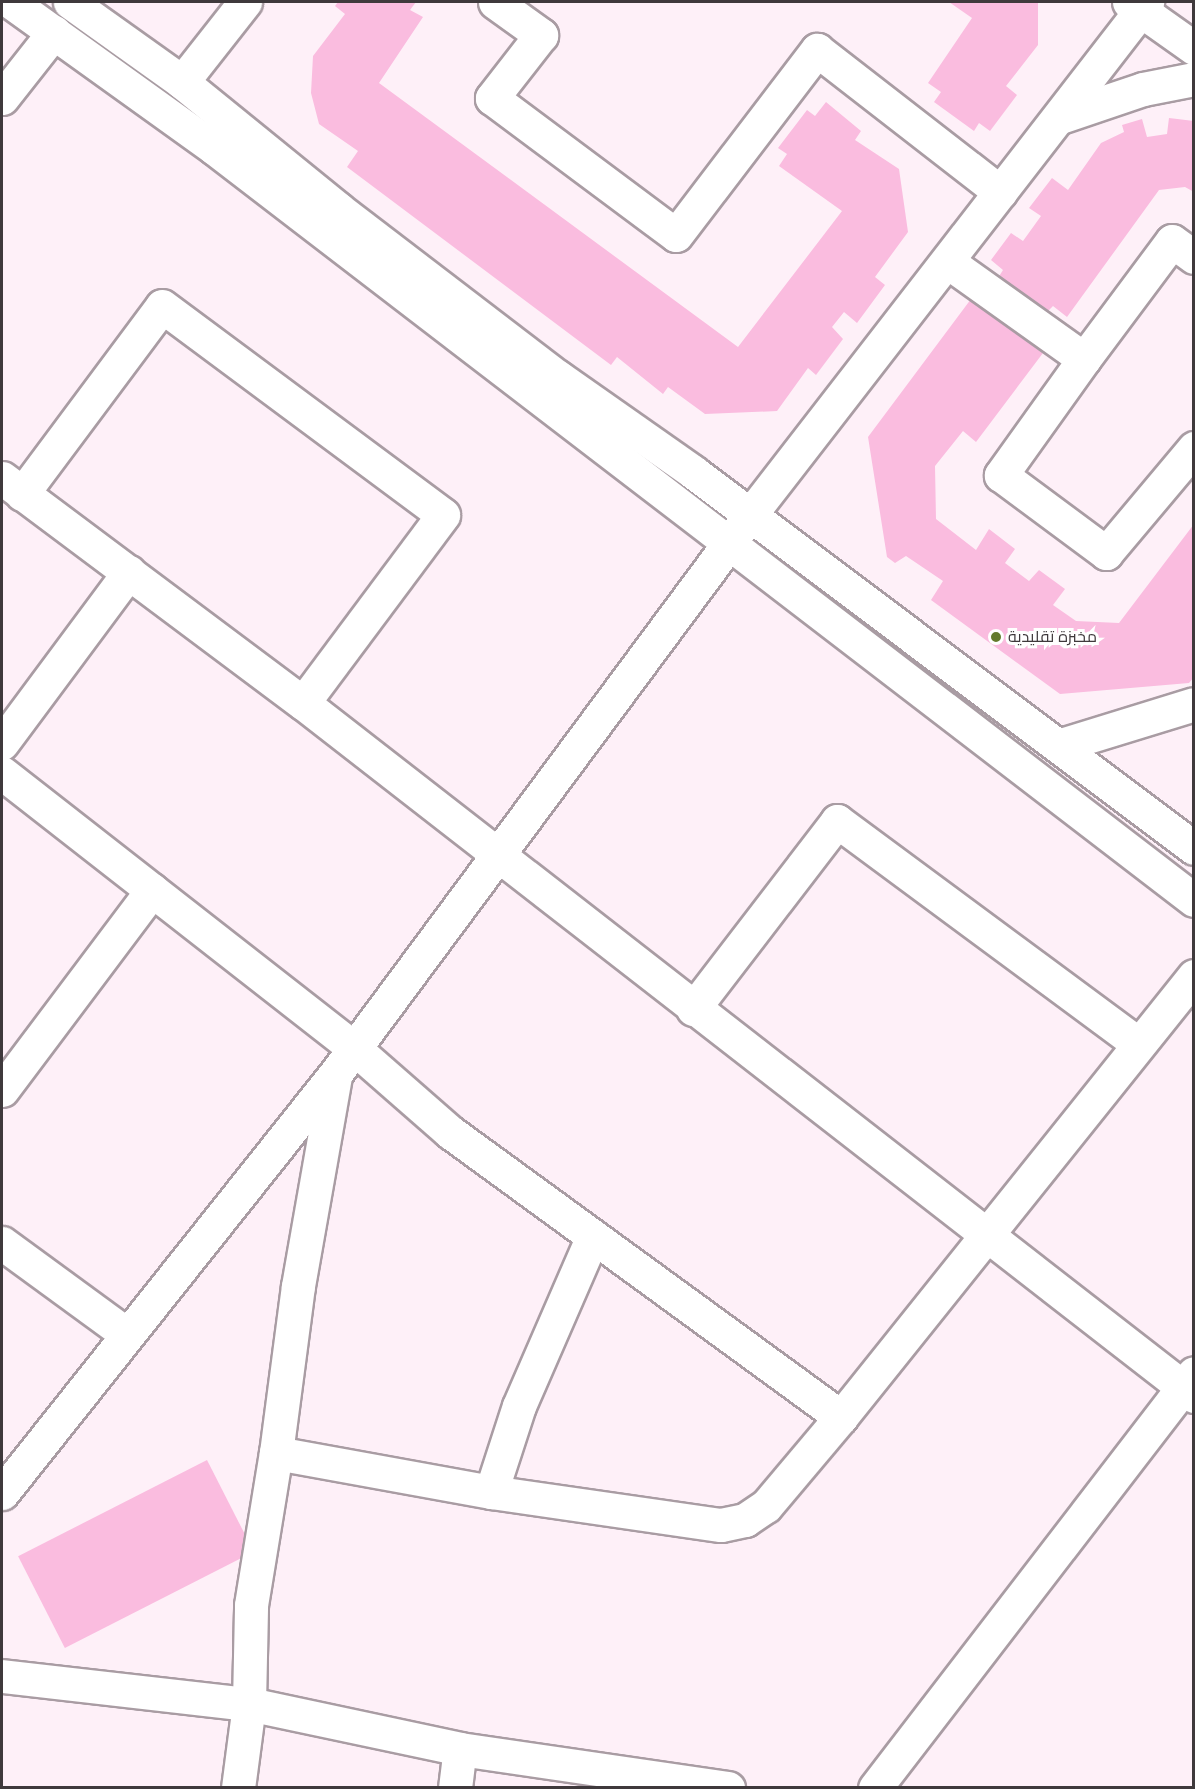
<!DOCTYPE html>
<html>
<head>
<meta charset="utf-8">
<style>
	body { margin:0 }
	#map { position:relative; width:1195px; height:1789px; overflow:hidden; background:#fef0f8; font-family:Figtree,Cairo,sans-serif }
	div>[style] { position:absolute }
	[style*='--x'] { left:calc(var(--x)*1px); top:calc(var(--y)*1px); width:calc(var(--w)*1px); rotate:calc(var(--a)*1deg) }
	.building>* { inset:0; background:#fabcdf; transform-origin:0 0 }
	.roads { filter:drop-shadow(2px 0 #a99ca3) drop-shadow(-2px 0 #a99ca3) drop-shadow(0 2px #a99ca3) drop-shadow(0 -2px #a99ca3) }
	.minor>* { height:33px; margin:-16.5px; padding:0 16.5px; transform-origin:16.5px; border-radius:16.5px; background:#fff }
	.major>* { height:33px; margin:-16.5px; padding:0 16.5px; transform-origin:16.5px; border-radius:16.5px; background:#fff }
	.dots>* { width:16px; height:16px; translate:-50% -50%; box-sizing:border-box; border:3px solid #fff; border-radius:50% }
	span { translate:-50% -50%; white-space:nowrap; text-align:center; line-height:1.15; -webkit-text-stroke:6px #fff; paint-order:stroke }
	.poi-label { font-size:16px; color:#3f393c }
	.left { translate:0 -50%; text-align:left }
	.frame { position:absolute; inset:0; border:3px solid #3f393c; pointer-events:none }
</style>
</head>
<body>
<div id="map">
	<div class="building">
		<div style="clip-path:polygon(338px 2px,416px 2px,410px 10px,423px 17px,379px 83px,738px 347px,842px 211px,779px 166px,787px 154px,778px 148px,807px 110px,815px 116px,826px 102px,861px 131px,855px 140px,899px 169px,908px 232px,875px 277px,885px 285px,857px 323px,844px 312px,832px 327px,843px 339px,816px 375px,808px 368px,777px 411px,705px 414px,668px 387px,663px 394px,617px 357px,611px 365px,347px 167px,358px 151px,319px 124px,311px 93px,313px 56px,345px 14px,335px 6px)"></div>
		<div style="clip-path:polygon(949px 2px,1038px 2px,1038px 45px,1006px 86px,1017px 95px,990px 131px,979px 123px,974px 131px,934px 102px,941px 92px,928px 83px,972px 18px)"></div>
		<div style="clip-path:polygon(1169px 118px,1194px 121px,1194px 192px,1185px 187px,1159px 190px,1067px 317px,1053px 306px,1047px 312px,998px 278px,1003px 270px,991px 260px,1011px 233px,1023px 241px,1041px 216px,1029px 208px,1052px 178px,1068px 190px,1101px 143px,1124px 132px,1122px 125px,1142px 119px,1147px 137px,1167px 134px)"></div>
		<div style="clip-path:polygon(971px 299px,1043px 353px,976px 442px,963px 431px,935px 466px,936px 519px,976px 550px,989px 529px,1015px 549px,1005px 563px,1029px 581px,1039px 570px,1065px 589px,1053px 605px,1076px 621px,1119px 623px,1194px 524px,1194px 677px,1189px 683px,1060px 694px,931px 600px,943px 581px,906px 556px,895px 563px,887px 557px,868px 437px)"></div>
		<div style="left:207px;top:1460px;width:103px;height:212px;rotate:63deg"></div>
	</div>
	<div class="roads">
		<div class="minor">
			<div style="--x:495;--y:2;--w:57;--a:35.7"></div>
			<div style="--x:541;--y:35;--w:80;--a:127.9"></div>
			<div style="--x:492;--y:98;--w:229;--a:36.7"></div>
			<div style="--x:676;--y:235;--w:233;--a:-52.7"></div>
			<div style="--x:817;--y:50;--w:232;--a:37.8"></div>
			<div style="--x:1129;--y:2;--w:80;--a:35.3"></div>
			<div style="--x:182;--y:82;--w:102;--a:-51.8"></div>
			<div style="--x:2;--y:98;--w:84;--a:-51.8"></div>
			<div style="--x:1060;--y:117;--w:88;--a:-18.6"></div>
			<div style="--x:1143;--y:89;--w:52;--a:-11.1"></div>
			<div style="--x:948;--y:262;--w:167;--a:35.5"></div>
			<div style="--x:1084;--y:359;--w:143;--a:125.6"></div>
			<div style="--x:1001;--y:475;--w:131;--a:36.6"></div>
			<div style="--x:1106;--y:553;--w:137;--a:-50"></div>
			<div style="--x:1084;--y:359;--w:147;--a:-53.3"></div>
			<div style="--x:1172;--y:241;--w:27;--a:36"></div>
			<div style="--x:2;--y:478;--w:376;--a:36.8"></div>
			<div style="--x:303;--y:703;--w:1129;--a:37.87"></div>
			<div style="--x:22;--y:494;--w:234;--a:-53.3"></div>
			<div style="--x:162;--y:306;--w:350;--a:36.6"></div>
			<div style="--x:443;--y:515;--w:234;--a:126.7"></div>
			<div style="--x:2;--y:743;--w:213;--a:-53.4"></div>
			<div style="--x:1061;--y:745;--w:139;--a:-17.1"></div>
			<div style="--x:2;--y:773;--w:447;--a:38"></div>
			<div style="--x:354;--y:1048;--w:128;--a:41.2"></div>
			<div style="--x:450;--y:1132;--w:484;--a:36.1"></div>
			<div style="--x:693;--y:1009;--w:237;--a:-52.5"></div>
			<div style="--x:837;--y:821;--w:375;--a:36.5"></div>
			<div style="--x:2;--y:1090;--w:250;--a:-53.1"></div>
			<div style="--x:2;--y:1243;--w:152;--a:36.2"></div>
			<div style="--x:276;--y:1453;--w:219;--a:10.3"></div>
			<div style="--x:491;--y:1492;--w:232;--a:8.2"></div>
			<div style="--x:721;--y:1525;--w:25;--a:-12"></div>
			<div style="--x:745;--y:1520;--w:25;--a:-34"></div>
			<div style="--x:766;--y:1506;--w:116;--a:-49.9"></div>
			<div style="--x:841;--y:1417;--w:565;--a:-51.32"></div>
			<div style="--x:491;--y:1492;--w:90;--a:-72"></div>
			<div style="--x:519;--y:1406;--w:185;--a:-66.5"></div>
			<div style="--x:2;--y:1493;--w:537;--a:-51.51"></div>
			<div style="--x:336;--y:1073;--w:695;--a:-53.43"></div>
			<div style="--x:750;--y:515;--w:649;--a:-52.26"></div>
			<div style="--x:2;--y:1676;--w:249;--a:6.5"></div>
			<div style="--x:249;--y:1704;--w:216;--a:12"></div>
			<div style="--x:460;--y:1749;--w:271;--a:8.3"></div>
			<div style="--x:238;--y:1788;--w:85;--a:-82.5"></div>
			<div style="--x:249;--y:1704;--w:99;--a:-88.8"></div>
			<div style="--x:251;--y:1605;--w:154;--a:-80.7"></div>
			<div style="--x:276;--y:1453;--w:168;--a:-82.5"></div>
			<div style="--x:298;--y:1286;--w:212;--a:-80"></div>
			<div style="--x:455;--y:1788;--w:39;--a:-83"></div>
			<div style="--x:875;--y:1788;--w:523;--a:-52.45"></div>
		</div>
		<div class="major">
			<div style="--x:11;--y:2;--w:250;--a:35.7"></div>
			<div style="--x:214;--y:148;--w:1235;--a:37.5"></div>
			<div style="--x:70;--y:2;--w:138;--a:35.5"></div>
			<div style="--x:182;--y:82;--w:201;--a:39.1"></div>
			<div style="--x:338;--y:209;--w:277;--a:37.4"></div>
			<div style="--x:558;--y:377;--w:165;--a:35.1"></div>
			<div style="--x:693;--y:472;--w:626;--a:36.89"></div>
		</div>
	</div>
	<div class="dots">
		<div style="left:996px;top:637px;background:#637a2c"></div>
	</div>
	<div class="poi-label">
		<span class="left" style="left:1008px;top:637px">مخبزة تقليدية</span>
	</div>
	<div class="frame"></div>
</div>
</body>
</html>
